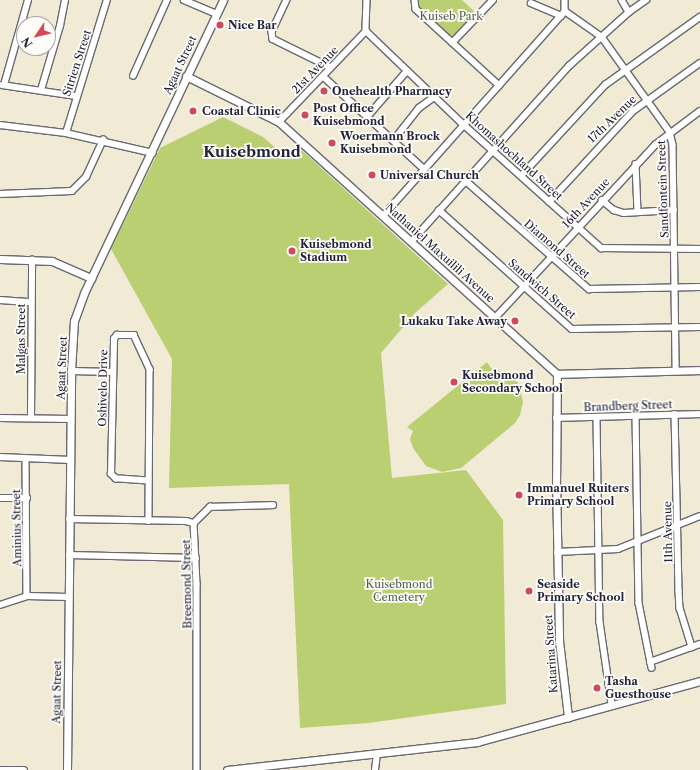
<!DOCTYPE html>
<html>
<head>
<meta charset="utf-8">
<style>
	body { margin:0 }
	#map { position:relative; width:700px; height:770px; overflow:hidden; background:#f1ebd5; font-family:"Libre Caslon Text",serif }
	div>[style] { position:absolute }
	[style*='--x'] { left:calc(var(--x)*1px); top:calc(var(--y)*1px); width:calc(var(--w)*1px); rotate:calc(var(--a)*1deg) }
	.green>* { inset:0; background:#bace72 }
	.roads { filter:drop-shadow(1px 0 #6a6871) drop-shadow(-1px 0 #6a6871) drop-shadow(0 1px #6a6871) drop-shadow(0 -1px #6a6871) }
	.minor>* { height:5.5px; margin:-2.75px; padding:0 2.75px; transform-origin:2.75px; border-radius:2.75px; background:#fff }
	.tertiary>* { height:7px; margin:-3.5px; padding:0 3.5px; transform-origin:3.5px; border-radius:3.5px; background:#fff }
	.dots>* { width:11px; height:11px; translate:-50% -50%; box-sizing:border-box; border:2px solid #fdfcf7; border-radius:50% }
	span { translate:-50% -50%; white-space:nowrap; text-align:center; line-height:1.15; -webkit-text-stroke:3.5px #fdfcf7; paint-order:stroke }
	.park-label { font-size:11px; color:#575e4e }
	.poi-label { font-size:11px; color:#22223b; font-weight:700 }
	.left { translate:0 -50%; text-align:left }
	.right { translate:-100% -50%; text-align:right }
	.street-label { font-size:11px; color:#22223b }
	.district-label { font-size:15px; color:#22223b; font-weight:700 }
	.north { position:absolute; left:16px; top:16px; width:40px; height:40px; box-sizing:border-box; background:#fdfcf7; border:1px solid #a5a5ac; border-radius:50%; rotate:235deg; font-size:11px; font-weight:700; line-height:16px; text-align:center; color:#22223b }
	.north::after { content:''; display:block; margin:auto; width:14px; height:18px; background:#d1495b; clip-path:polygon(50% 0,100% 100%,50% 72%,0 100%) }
</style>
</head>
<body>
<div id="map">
	<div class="green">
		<div style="clip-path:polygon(419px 0,462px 0,475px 12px,454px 36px,448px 35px,419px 8px)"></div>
		<div style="clip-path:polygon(223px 117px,263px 137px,286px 157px,296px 145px,448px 284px,415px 313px,381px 353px,392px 478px,466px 470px,503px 520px,506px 704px,368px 723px,300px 728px,289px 484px,169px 488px,172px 359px,111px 249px,160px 148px)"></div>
		<div style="clip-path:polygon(487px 362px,491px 368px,513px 376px,519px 385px,523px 402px,520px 415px,515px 423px,461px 468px,442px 472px,426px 466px,413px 448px,410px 439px,413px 431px,407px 427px)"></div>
	</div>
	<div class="roads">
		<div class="minor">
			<div style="--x:184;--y:0;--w:36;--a:23"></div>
			<div style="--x:287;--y:0;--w:35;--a:115"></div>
			<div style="--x:272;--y:32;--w:7;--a:82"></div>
			<div style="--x:273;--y:39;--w:64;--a:26.2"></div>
			<div style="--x:367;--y:0;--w:31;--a:92"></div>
			<div style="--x:366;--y:31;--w:134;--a:43.8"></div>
			<div style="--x:463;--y:124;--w:186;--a:41.9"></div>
			<div style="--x:601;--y:248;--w:99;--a:0.6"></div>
			<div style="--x:415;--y:0;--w:9;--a:84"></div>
			<div style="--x:416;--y:9;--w:113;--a:42.5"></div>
			<div style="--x:565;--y:0;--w:11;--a:90"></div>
			<div style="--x:622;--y:0;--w:14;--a:60"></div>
			<div style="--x:531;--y:3;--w:33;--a:23"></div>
			<div style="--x:565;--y:11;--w:45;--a:35.1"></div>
			<div style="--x:602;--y:37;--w:117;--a:54.4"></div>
			<div style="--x:670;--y:132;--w:13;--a:77"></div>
			<div style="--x:673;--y:145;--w:225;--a:89.2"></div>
			<div style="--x:452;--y:43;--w:59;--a:-46.4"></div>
			<div style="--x:133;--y:76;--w:83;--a:-65.9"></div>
			<div style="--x:323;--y:76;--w:137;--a:42.6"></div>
			<div style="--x:2;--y:85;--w:75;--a:8.5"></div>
			<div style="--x:4;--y:85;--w:88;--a:-74.2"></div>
			<div style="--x:41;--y:90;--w:67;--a:-73.5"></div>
			<div style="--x:60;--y:26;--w:26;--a:-79"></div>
			<div style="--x:367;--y:117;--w:61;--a:-49"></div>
			<div style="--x:279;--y:122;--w:126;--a:-46.3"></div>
			<div style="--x:0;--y:125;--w:66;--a:6.9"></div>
			<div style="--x:66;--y:133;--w:89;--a:12.9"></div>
			<div style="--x:66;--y:133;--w:139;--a:-72.9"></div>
			<div style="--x:393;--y:141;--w:42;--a:-51.8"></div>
			<div style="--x:419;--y:108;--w:19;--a:-36"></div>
			<div style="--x:636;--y:164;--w:47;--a:87.6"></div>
			<div style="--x:521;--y:176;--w:124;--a:-47.3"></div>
			<div style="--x:605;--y:85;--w:117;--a:-35.6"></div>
			<div style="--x:466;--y:181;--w:164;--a:41.3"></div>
			<div style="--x:589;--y:289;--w:111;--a:-1"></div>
			<div style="--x:0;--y:194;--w:72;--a:-2.4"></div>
			<div style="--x:72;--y:191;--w:20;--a:-45"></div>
			<div style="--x:86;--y:177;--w:41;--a:-65.3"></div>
			<div style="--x:602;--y:200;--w:16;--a:40"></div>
			<div style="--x:614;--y:210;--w:10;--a:17"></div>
			<div style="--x:624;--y:213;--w:50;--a:-3.4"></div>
			<div style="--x:549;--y:202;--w:124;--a:-47.3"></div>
			<div style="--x:633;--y:111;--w:82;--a:-35.6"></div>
			<div style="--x:439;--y:210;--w:178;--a:41.8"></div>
			<div style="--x:572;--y:329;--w:128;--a:-0.9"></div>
			<div style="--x:383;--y:216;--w:274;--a:-48.4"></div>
			<div style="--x:411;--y:242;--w:237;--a:-48.1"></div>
			<div style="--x:569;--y:66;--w:81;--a:-42"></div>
			<div style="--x:629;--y:12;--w:21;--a:-35"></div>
			<div style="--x:0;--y:300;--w:31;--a:4"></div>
			<div style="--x:495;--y:318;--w:236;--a:-47.2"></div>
			<div style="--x:655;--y:145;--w:56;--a:-37.1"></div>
			<div style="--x:71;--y:371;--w:42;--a:1.4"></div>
			<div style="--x:675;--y:414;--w:177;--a:88.7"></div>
			<div style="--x:679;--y:591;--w:17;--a:87"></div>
			<div style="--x:680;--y:608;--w:41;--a:72.9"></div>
			<div style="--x:636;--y:415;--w:188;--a:89.1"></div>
			<div style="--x:639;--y:603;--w:66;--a:78.7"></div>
			<div style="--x:597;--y:417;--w:205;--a:89.2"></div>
			<div style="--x:600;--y:622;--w:83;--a:81.7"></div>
			<div style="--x:0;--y:418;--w:71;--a:0.8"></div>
			<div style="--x:31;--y:418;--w:158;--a:-89.6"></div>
			<div style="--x:556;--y:418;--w:144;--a:-1.6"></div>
			<div style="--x:0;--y:457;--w:71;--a:2.4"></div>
			<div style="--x:26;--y:459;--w:137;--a:89.6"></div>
			<div style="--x:148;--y:481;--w:32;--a:-176"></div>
			<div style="--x:116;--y:479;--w:7;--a:-135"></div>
			<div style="--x:111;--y:474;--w:135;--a:-88.7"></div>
			<div style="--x:114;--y:339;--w:5;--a:-53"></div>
			<div style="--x:117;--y:335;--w:17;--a:0"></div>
			<div style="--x:134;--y:335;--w:38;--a:65"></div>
			<div style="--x:150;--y:369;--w:152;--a:90.4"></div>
			<div style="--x:0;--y:498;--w:27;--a:0"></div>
			<div style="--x:69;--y:519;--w:117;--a:1"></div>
			<div style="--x:186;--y:521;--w:8;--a:14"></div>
			<div style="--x:194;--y:523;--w:61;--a:87.2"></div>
			<div style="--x:197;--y:584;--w:186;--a:90"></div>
			<div style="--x:194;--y:523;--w:23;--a:-45"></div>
			<div style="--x:210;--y:507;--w:63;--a:-1.8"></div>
			<div style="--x:557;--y:552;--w:61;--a:-2.8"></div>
			<div style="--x:618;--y:549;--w:88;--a:-21.9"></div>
			<div style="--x:69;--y:555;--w:127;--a:1.4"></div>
			<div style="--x:0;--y:605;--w:28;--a:-18"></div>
			<div style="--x:27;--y:596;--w:42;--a:1.4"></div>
			<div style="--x:650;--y:662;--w:53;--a:-19.8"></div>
			<div style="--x:375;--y:770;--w:16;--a:-83"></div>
		</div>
		<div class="tertiary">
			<div style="--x:186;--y:76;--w:104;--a:26.3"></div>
			<div style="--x:279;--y:122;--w:375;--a:42.2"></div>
			<div style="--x:557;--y:374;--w:143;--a:-1.6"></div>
			<div style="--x:0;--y:259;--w:52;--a:2.2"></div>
			<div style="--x:52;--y:261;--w:43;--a:23.6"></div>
			<div style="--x:557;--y:374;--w:105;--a:90.5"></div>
			<div style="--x:556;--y:479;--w:162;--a:88.9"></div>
			<div style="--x:559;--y:641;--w:77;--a:83.2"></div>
			<div style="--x:0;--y:770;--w:23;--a:0"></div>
			<div style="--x:67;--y:770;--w:399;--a:-89.4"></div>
			<div style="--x:71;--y:371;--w:50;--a:-86.6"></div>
			<div style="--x:74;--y:321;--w:30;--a:-70"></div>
			<div style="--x:84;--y:293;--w:324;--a:-64.6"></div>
			<div style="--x:227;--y:770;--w:252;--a:-6.4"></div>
			<div style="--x:477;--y:742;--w:231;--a:-15.3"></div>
		</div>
	</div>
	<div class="dots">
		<div style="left:220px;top:25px;background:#d1495b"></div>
		<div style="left:324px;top:91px;background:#d1495b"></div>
		<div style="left:193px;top:111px;background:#d1495b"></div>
		<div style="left:305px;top:115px;background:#d1495b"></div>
		<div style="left:332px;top:143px;background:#d1495b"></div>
		<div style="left:372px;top:175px;background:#d1495b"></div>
		<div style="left:292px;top:251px;background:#d1495b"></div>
		<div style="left:515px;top:321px;background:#d1495b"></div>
		<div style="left:454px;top:382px;background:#d1495b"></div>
		<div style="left:519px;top:495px;background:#d1495b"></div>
		<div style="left:529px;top:591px;background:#d1495b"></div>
		<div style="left:597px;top:688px;background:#d1495b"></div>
	</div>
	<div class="park-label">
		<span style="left:451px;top:16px">Kuiseb Park</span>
		<span style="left:399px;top:591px">Kuisebmond<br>Cemetery</span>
	</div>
	<div class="poi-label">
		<span class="left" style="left:228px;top:25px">Nice Bar</span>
		<span class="left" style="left:332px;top:91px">Onehealth Pharmacy</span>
		<span class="left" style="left:313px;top:115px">Post Office<br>Kuisebmond</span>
		<span class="left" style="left:202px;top:111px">Coastal Clinic</span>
		<span class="left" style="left:340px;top:143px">Woermann Brock<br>Kuisebmond</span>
		<span class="left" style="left:380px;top:175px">Universal Church</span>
		<span class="left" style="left:300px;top:251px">Kuisebmond<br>Stadium</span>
		<span class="right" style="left:507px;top:321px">Lukaku Take Away</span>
		<span class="left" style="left:462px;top:382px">Kuisebmond<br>Secondary School</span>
		<span class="left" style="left:527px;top:495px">Immanuel Ruiters<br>Primary School</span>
		<span class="left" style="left:537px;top:591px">Seaside<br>Primary School</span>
		<span class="left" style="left:605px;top:688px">Tasha<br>Guesthouse</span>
	</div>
	<div class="street-label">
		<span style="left:77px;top:63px;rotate:-72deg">Sitrien Street</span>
		<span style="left:180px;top:65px;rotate:-65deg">Agaat Street</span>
		<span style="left:315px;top:70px;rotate:-46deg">21st Avenue</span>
		<span style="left:612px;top:119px;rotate:-44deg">17th Avenue</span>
		<span style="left:514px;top:156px;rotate:42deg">Khomashochland Street</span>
		<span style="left:663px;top:189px;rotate:-92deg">Sandfontein Street</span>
		<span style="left:586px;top:203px;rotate:-47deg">16th Avenue</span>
		<span style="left:557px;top:249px;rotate:41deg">Diamond Street</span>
		<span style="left:440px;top:253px;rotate:42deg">Nathaniel Maxuilili Avenue</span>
		<span style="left:542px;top:289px;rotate:41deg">Sandwich Street</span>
		<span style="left:21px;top:339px;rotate:-90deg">Malgas Street</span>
		<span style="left:62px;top:368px;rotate:-88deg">Agaat Street</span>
		<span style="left:103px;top:388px;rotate:-89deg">Oshivelo Drive</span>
		<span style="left:628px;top:406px;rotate:-2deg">Brandberg Street</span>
		<span style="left:17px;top:528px;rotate:-91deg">Aminius Street</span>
		<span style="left:668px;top:532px;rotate:-91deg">11th Avenue</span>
		<span style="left:187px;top:584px;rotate:-91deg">Breemond Street</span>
		<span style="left:551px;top:654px;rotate:-94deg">Katarina Street</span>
		<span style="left:57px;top:692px;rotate:-89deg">Agaat Street</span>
	</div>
	<div class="district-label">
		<span style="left:252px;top:152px">Kuisebmond</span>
	</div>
	<div class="north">N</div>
</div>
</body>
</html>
